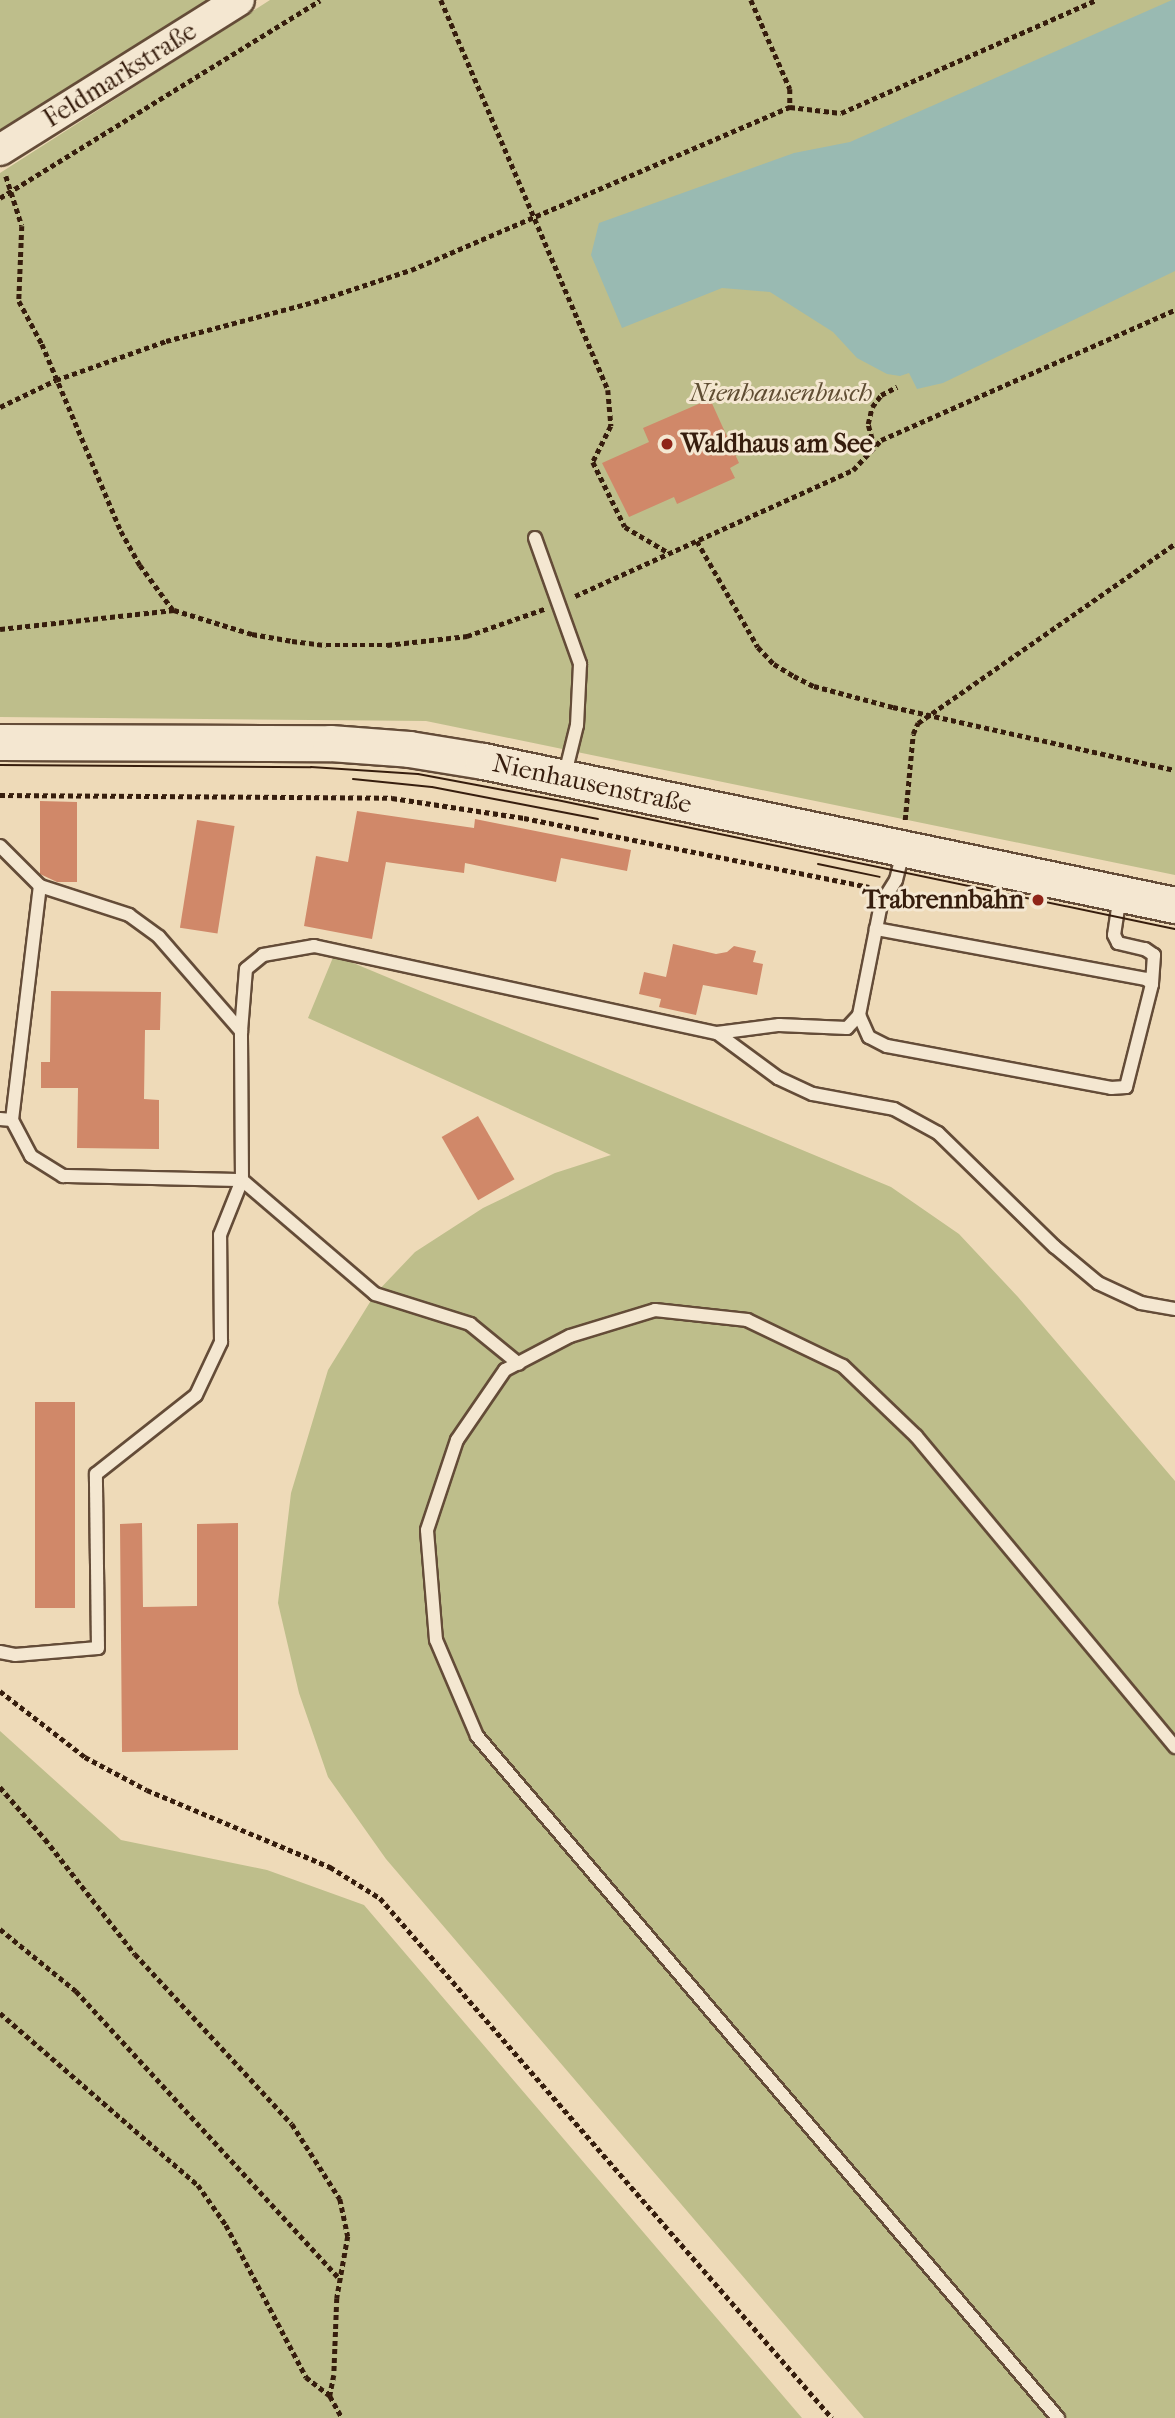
<!DOCTYPE html>
<html>
<head>
<meta charset="utf-8">
<style>
	body { margin:0 }
	#map { position:relative; width:1175px; height:2418px; overflow:hidden; background:#eedab8; font-family:"IM FELL French Canon",serif }
	div>[style] { position:absolute }
	[style*='--x'] { left:calc(var(--x)*1px); top:calc(var(--y)*1px); width:calc(var(--w)*1px); rotate:calc(var(--a)*1deg) }
	.green>* { inset:0; background:#bebe8b }
	.water>* { inset:0; background:#99bab2 }
	.building>* { inset:0; background:#d08869; transform-origin:0 0 }
	.path>* { height:4.5px; margin-top:-2.25px; transform-origin:0; background:repeating-linear-gradient(90deg,#361d0d 0 5px,transparent 0 8.5px) }
	.roads { filter:drop-shadow(2px 0 #644c38) drop-shadow(-2px 0 #644c38) drop-shadow(0 2px #644c38) drop-shadow(0 -2px #644c38) }
	.service>* { height:12px; margin:-6px; padding:0 6px; transform-origin:6px; border-radius:6px; background:#f4e7d1 }
	.tertiary>* { height:30px; margin:-15px; padding:0 15px; transform-origin:15px; border-radius:15px; background:#f4e7d1 }
	.secondary>* { height:35px; margin:-17.5px; padding:0 17.5px; transform-origin:17.5px; border-radius:17.5px; background:#f4e7d1 }
	.tram>* { height:2px; margin:-1px; padding:0 1px; transform-origin:1px; border-radius:1px; background:#361d0d }
	.dots>* { width:19px; height:19px; translate:-50% -50%; box-sizing:border-box; border:4px solid #f4e7d1; border-radius:50% }
	span { translate:-50% -50%; white-space:nowrap; text-align:center; line-height:1.15; -webkit-text-stroke:6px #f4e7d1; paint-order:stroke }
	.street-label { font-size:26px; color:#361d0d }
	.park-label { font-size:26px; color:#5f4d33; font-style:italic }
	.poi-label { font-size:26px; color:#361d0d; font-weight:700 }
	.left { translate:0 -50%; text-align:left }
	.right { translate:-100% -50%; text-align:right }
</style>
</head>
<body>
<div id="map">
	<div class="green">
		<div style="clip-path:polygon(0 0,215px 0,0 132px)"></div>
		<div style="clip-path:polygon(270px 0,1175px 0,1175px 875px,426px 721px,0 717px,0 173px)"></div>
		<div style="clip-path:polygon(334px 955px,891px 1187px,959px 1234px,1018px 1297px,1175px 1481px,1175px 2418px,864px 2418px,386px 1859px,328px 1777px,299px 1693px,278px 1603px,291px 1493px,328px 1370px,375px 1294px,415px 1252px,483px 1208px,555px 1173px,611px 1155px,308px 1018px)"></div>
		<div style="clip-path:polygon(0 1731px,121px 1840px,267px 1870px,364px 1905px,802px 2418px,0 2418px)"></div>
	</div>
	<div class="water">
		<div style="clip-path:polygon(1172px 0,1175px 0,1175px 271px,943px 383px,917px 389px,909px 373px,900px 376px,887px 374px,857px 358px,833px 332px,770px 292px,722px 288px,622px 328px,591px 255px,599px 223px,794px 153px,850px 142px)"></div>
	</div>
	<div class="building">
		<div style="clip-path:polygon(710px 399px,739px 463px,730px 468px,735px 478px,677px 504px,674px 497px,629px 517px,602px 463px,649px 442px,643px 428px)"></div>
		<div style="clip-path:polygon(40px 801px,77px 802px,77px 882px,57px 882px,40px 874px)"></div>
		<div style="clip-path:polygon(357px 811px,474px 828px,475px 819px,631px 850px,627px 871px,561px 858px,556px 882px,465px 863px,464px 873px,386px 862px,372px 939px,304px 926px,316px 856px,348px 862px)"></div>
		<div style="left:197px;top:820px;width:38px;height:109px;rotate:9deg"></div>
		<div style="clip-path:polygon(673px 944px,716px 954px,727px 952px,734px 946px,756px 951px,753px 962px,763px 964px,757px 995px,703px 985px,696px 1015px,659px 1007px,661px 999px,639px 994px,644px 972px,666px 977px)"></div>
		<div style="clip-path:polygon(51px 991px,161px 992px,160px 1030px,145px 1030px,144px 1099px,159px 1100px,159px 1149px,77px 1148px,78px 1088px,41px 1088px,41px 1062px,50px 1062px)"></div>
		<div style="left:478px;top:1116px;width:73px;height:42px;rotate:60deg"></div>
		<div style="left:35px;top:1402px;width:40px;height:206px"></div>
		<div style="clip-path:polygon(142px 1523px,143px 1607px,197px 1606px,197px 1524px,238px 1523px,238px 1750px,122px 1752px,120px 1524px)"></div>
	</div>
	<div class="path">
		<div style="--x:441;--y:0;--w:424;--a:66.8"></div>
		<div style="--x:608;--y:390;--w:36;--a:85"></div>
		<div style="--x:611;--y:426;--w:40;--a:116.6"></div>
		<div style="--x:593;--y:462;--w:72;--a:63.8"></div>
		<div style="--x:625;--y:527;--w:51;--a:30.6"></div>
		<div style="--x:751;--y:0;--w:97;--a:66.3"></div>
		<div style="--x:790;--y:89;--w:18;--a:90"></div>
		<div style="--x:6;--y:176;--w:52;--a:72.3"></div>
		<div style="--x:22;--y:226;--w:75;--a:92.3"></div>
		<div style="--x:19;--y:301;--w:49;--a:61.9"></div>
		<div style="--x:42;--y:344;--w:203;--a:67.1"></div>
		<div style="--x:121;--y:531;--w:39;--a:61"></div>
		<div style="--x:140;--y:565;--w:56;--a:53.7"></div>
		<div style="--x:0;--y:198;--w:376;--a:-31.7"></div>
		<div style="--x:0;--y:407;--w:62;--a:-25.7"></div>
		<div style="--x:56;--y:380;--w:117;--a:-19.5"></div>
		<div style="--x:166;--y:341;--w:153;--a:-14.8"></div>
		<div style="--x:314;--y:302;--w:102;--a:-18.3"></div>
		<div style="--x:411;--y:270;--w:413;--a:-23.3"></div>
		<div style="--x:790;--y:107;--w:51;--a:6.7"></div>
		<div style="--x:841;--y:113;--w:279;--a:-23.9"></div>
		<div style="--x:874;--y:447;--w:24;--a:-105"></div>
		<div style="--x:868;--y:424;--w:17;--a:-77"></div>
		<div style="--x:872;--y:407;--w:15;--a:-53"></div>
		<div style="--x:881;--y:395;--w:18;--a:-27"></div>
		<div style="--x:697;--y:541;--w:122;--a:60.1"></div>
		<div style="--x:758;--y:647;--w:23;--a:47"></div>
		<div style="--x:774;--y:664;--w:23;--a:31"></div>
		<div style="--x:794;--y:676;--w:22;--a:27"></div>
		<div style="--x:814;--y:686;--w:82;--a:14.9"></div>
		<div style="--x:893;--y:707;--w:289;--a:12.6"></div>
		<div style="--x:575;--y:596;--w:305;--a:-24.4"></div>
		<div style="--x:853;--y:470;--w:41;--a:-47"></div>
		<div style="--x:881;--y:440;--w:321;--a:-23.9"></div>
		<div style="--x:0;--y:629;--w:175;--a:-6.2"></div>
		<div style="--x:174;--y:610;--w:82;--a:17.1"></div>
		<div style="--x:252;--y:634;--w:41;--a:9.9"></div>
		<div style="--x:292;--y:641;--w:34;--a:7"></div>
		<div style="--x:326;--y:645;--w:61;--a:0"></div>
		<div style="--x:387;--y:645;--w:81;--a:-6.4"></div>
		<div style="--x:467;--y:636;--w:82;--a:-19.3"></div>
		<div style="--x:0;--y:795;--w:392;--a:0.4"></div>
		<div style="--x:392;--y:798;--w:134;--a:8.6"></div>
		<div style="--x:524;--y:818;--w:352;--a:11.3"></div>
		<div style="--x:905;--y:820;--w:86;--a:-84.7"></div>
		<div style="--x:913;--y:734;--w:12;--a:-66"></div>
		<div style="--x:918;--y:723;--w:313;--a:-34.9"></div>
		<div style="--x:0;--y:1691;--w:108;--a:37.8"></div>
		<div style="--x:85;--y:1757;--w:70;--a:28"></div>
		<div style="--x:147;--y:1790;--w:199;--a:22.8"></div>
		<div style="--x:330;--y:1867;--w:59;--a:31.8"></div>
		<div style="--x:380;--y:1898;--w:689;--a:49"></div>
		<div style="--x:0;--y:1787;--w:69;--a:49.1"></div>
		<div style="--x:45;--y:1839;--w:146;--a:52"></div>
		<div style="--x:135;--y:1954;--w:231;--a:47.3"></div>
		<div style="--x:292;--y:2124;--w:89;--a:57.4"></div>
		<div style="--x:340;--y:2199;--w:38;--a:78"></div>
		<div style="--x:348;--y:2236;--w:63;--a:100.1"></div>
		<div style="--x:337;--y:2298;--w:77;--a:92.2"></div>
		<div style="--x:334;--y:2375;--w:21;--a:101"></div>
		<div style="--x:0;--y:1929;--w:98;--a:39.2"></div>
		<div style="--x:76;--y:1991;--w:389;--a:47.5"></div>
		<div style="--x:0;--y:2013;--w:262;--a:41"></div>
		<div style="--x:198;--y:2185;--w:49;--a:55"></div>
		<div style="--x:226;--y:2225;--w:172;--a:62.2"></div>
		<div style="--x:306;--y:2377;--w:31;--a:38"></div>
		<div style="--x:330;--y:2396;--w:25;--a:61"></div>
	</div>
	<div class="roads">
		<div class="service">
			<div style="--x:535;--y:538;--w:134;--a:70.3"></div>
			<div style="--x:580;--y:664;--w:61;--a:92.8"></div>
			<div style="--x:577;--y:725;--w:50;--a:103.8"></div>
			<div style="--x:0;--y:846;--w:57;--a:45"></div>
			<div style="--x:40;--y:886;--w:94;--a:18"></div>
			<div style="--x:129;--y:915;--w:37;--a:36"></div>
			<div style="--x:159;--y:937;--w:125;--a:48.9"></div>
			<div style="--x:1120;--y:895;--w:40;--a:98.5"></div>
			<div style="--x:1114;--y:935;--w:9;--a:63"></div>
			<div style="--x:1118;--y:943;--w:28;--a:13"></div>
			<div style="--x:1145;--y:949;--w:11;--a:34"></div>
			<div style="--x:1154;--y:955;--w:29;--a:94"></div>
			<div style="--x:859;--y:1015;--w:24;--a:66"></div>
			<div style="--x:869;--y:1037;--w:20;--a:27"></div>
			<div style="--x:887;--y:1046;--w:228;--a:10.6"></div>
			<div style="--x:1111;--y:1088;--w:15;--a:-4"></div>
			<div style="--x:1126;--y:1087;--w:106;--a:-75.8"></div>
			<div style="--x:1152;--y:984;--w:8;--a:-140"></div>
			<div style="--x:1146;--y:979;--w:275;--a:-169.5"></div>
			<div style="--x:717;--y:1033;--w:63;--a:-7.4"></div>
			<div style="--x:779;--y:1025;--w:68;--a:2.5"></div>
			<div style="--x:847;--y:1028;--w:18;--a:-47"></div>
			<div style="--x:859;--y:1015;--w:113;--a:-78.8"></div>
			<div style="--x:881;--y:904;--w:28;--a:-58"></div>
			<div style="--x:896;--y:880;--w:29;--a:-76"></div>
			<div style="--x:0;--y:1119;--w:12;--a:5"></div>
			<div style="--x:12;--y:1120;--w:41;--a:62.2"></div>
			<div style="--x:31;--y:1156;--w:38;--a:32"></div>
			<div style="--x:63;--y:1176;--w:179;--a:1.3"></div>
			<div style="--x:242;--y:1180;--w:175;--a:40.6"></div>
			<div style="--x:375;--y:1294;--w:100;--a:17.5"></div>
			<div style="--x:470;--y:1324;--w:63;--a:39.2"></div>
			<div style="--x:12;--y:1120;--w:236;--a:-83.2"></div>
			<div style="--x:0;--y:1652;--w:15;--a:11"></div>
			<div style="--x:15;--y:1655;--w:83;--a:-4.8"></div>
			<div style="--x:98;--y:1648;--w:174;--a:-90.7"></div>
			<div style="--x:96;--y:1474;--w:127;--a:-38.3"></div>
			<div style="--x:196;--y:1395;--w:59;--a:-64.7"></div>
			<div style="--x:221;--y:1342;--w:107;--a:-90.5"></div>
			<div style="--x:220;--y:1235;--w:59;--a:-68.2"></div>
			<div style="--x:242;--y:1180;--w:149;--a:-90.4"></div>
			<div style="--x:241;--y:1031;--w:62;--a:-85.4"></div>
			<div style="--x:246;--y:969;--w:22;--a:-39"></div>
			<div style="--x:263;--y:955;--w:52;--a:-10"></div>
			<div style="--x:314;--y:946;--w:412;--a:12.2"></div>
			<div style="--x:717;--y:1033;--w:76;--a:36.4"></div>
			<div style="--x:778;--y:1078;--w:38;--a:25"></div>
			<div style="--x:813;--y:1094;--w:82;--a:10.5"></div>
			<div style="--x:894;--y:1109;--w:50;--a:28.6"></div>
			<div style="--x:938;--y:1133;--w:163;--a:44.3"></div>
			<div style="--x:1055;--y:1247;--w:56;--a:39.9"></div>
			<div style="--x:1098;--y:1283;--w:47;--a:24.9"></div>
			<div style="--x:1141;--y:1303;--w:35;--a:10"></div>
			<div style="--x:1058;--y:2418;--w:896;--a:-130.43"></div>
			<div style="--x:477;--y:1736;--w:104;--a:-113.1"></div>
			<div style="--x:436;--y:1640;--w:110;--a:-94.7"></div>
			<div style="--x:427;--y:1530;--w:95;--a:-71.6"></div>
			<div style="--x:457;--y:1440;--w:85;--a:-55.6"></div>
			<div style="--x:505;--y:1370;--w:73;--a:-27.6"></div>
			<div style="--x:570;--y:1336;--w:89;--a:-17"></div>
			<div style="--x:655;--y:1310;--w:93;--a:6.2"></div>
			<div style="--x:747;--y:1320;--w:106;--a:25.6"></div>
			<div style="--x:843;--y:1366;--w:101;--a:43.8"></div>
			<div style="--x:916;--y:1436;--w:405;--a:50.2"></div>
		</div>
		<div class="tertiary">
			<div style="--x:0;--y:150;--w:282;--a:-32.1"></div>
		</div>
		<div class="secondary">
			<div style="--x:0;--y:742;--w:330;--a:0.2"></div>
			<div style="--x:330;--y:743;--w:79;--a:4.3"></div>
			<div style="--x:409;--y:749;--w:75;--a:9.2"></div>
			<div style="--x:483;--y:761;--w:707;--a:11.76"></div>
		</div>
	</div>
	<div class="tram">
		<div style="--x:0;--y:765;--w:311;--a:0.4"></div>
		<div style="--x:311;--y:767;--w:107;--a:3.7"></div>
		<div style="--x:418;--y:774;--w:141;--a:10.6"></div>
		<div style="--x:557;--y:800;--w:631;--a:11.79"></div>
		<div style="--x:353;--y:779;--w:79;--a:5.8"></div>
		<div style="--x:432;--y:787;--w:169;--a:10.9"></div>
		<div style="--x:818;--y:864;--w:63;--a:11.8"></div>
	</div>
	<div class="dots">
		<div style="left:667px;top:444px;background:#8f2418"></div>
		<div style="left:1038px;top:900px;background:#8f2418"></div>
	</div>
	<div class="street-label">
		<span style="left:120px;top:75px;rotate:-32deg">Feldmarkstraße</span>
		<span style="left:592px;top:784px;rotate:12deg">Nienhausenstraße</span>
	</div>
	<div class="park-label">
		<span style="left:781px;top:393px">Nienhausenbusch</span>
	</div>
	<div class="poi-label">
		<span class="left" style="left:681px;top:444px">Waldhaus am See</span>
		<span class="right" style="left:1024px;top:900px">Trabrennbahn</span>
	</div>
</div>
</body>
</html>
